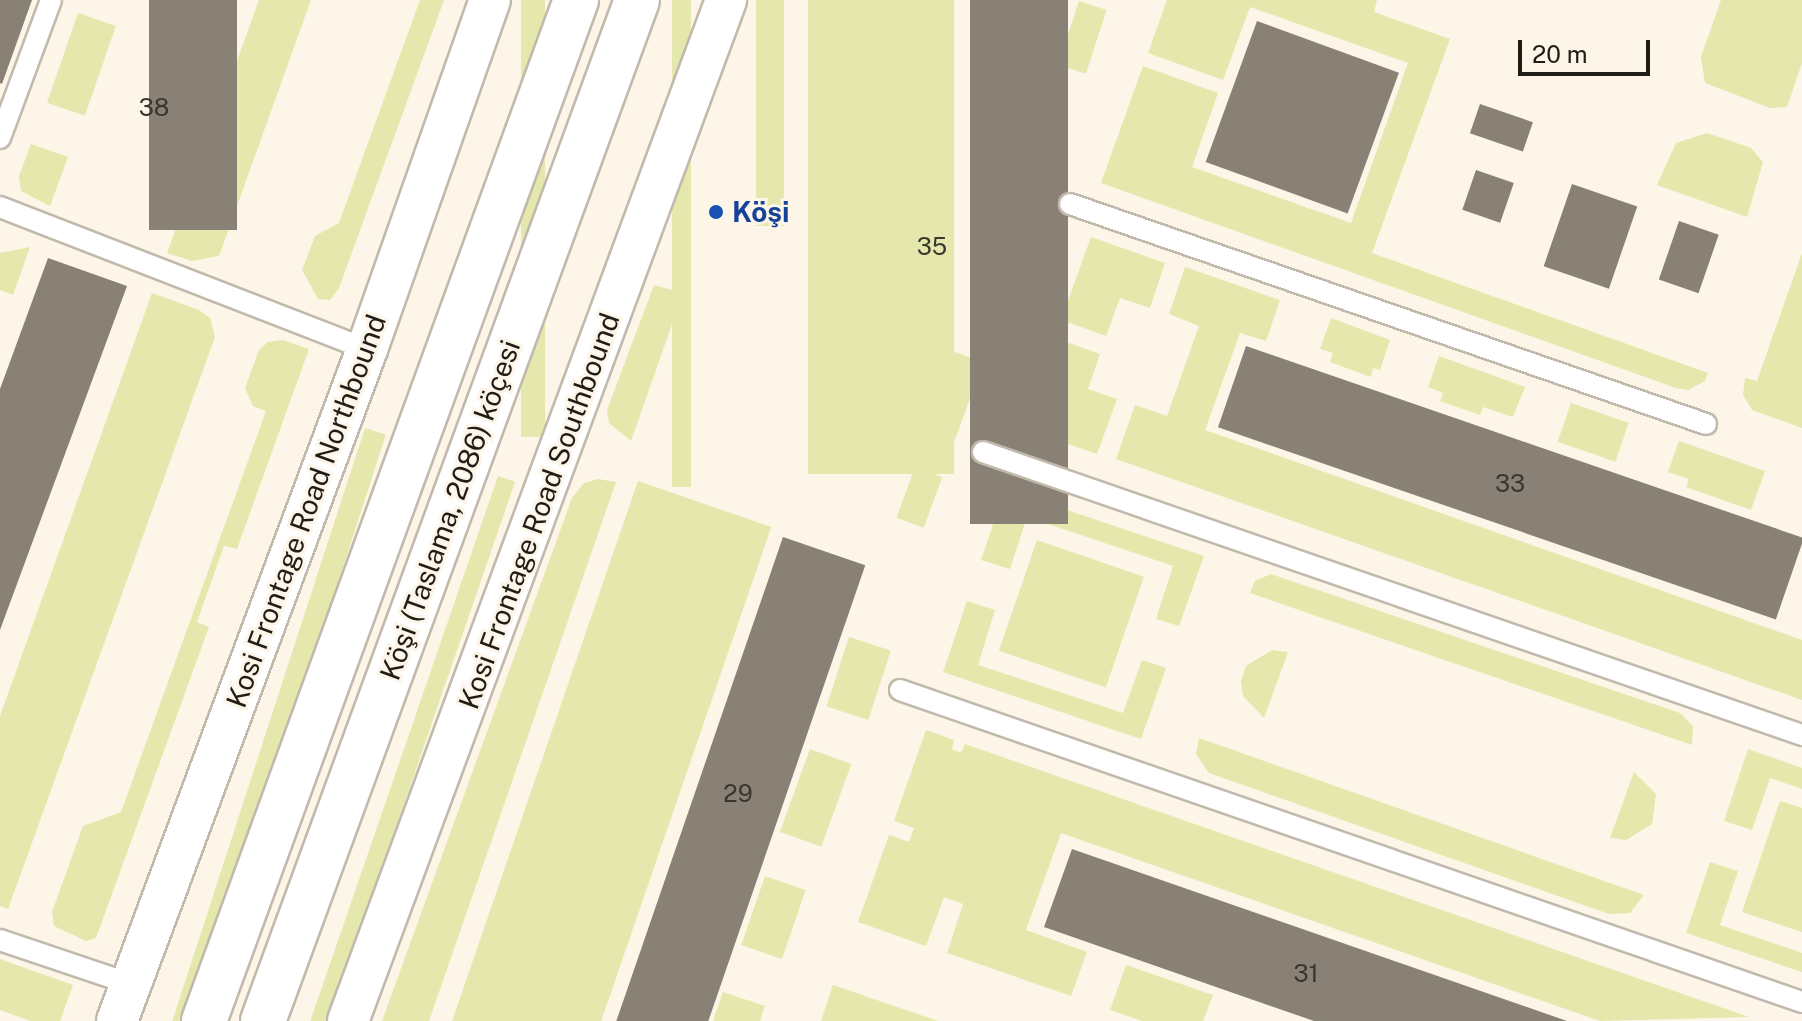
<!DOCTYPE html>
<html>
<head>
<meta charset="utf-8">
<style>
	body { margin:0 }
	#map { position:relative; width:1802px; height:1021px; overflow:hidden; background:#fcf5e8; font-family:"Public Sans",sans-serif }
	div>[style] { position:absolute }
	[style*='--x'] { left:calc(var(--x)*1px); top:calc(var(--y)*1px); width:calc(var(--w)*1px); rotate:calc(var(--a)*1deg) }
	.green>* { inset:0; background:#e5e8ac; transform-origin:0 0 }
	.building>* { inset:0; background:#898175; transform-origin:0 0 }
	.roads { filter:drop-shadow(2px 0 #c0b9ac) drop-shadow(-2px 0 #c0b9ac) drop-shadow(0 2px #c0b9ac) drop-shadow(0 -2px #c0b9ac) }
	.lane>* { height:20px; margin:-10px; padding:0 10px; transform-origin:10px; border-radius:10px; background:#fff }
	.street>* { height:40px; margin:-20px; padding:0 20px; transform-origin:20px; border-radius:20px; background:#fff }
	.primary>* { height:44px; margin:-22px; padding:0 22px; transform-origin:22px; border-radius:22px; background:#fff }
	.dots>* { width:22px; height:22px; translate:-50% -50%; box-sizing:border-box; border:4px solid #fcf5e8; border-radius:50% }
	span { translate:-50% -50%; white-space:nowrap; text-align:center; line-height:1.15; -webkit-text-stroke:6px #fcf5e8; paint-order:stroke }
	.number-label { font-size:24px; color:#3a362f }
	.number-label span { -webkit-text-stroke-width:0 }
	.transit-label { font-size:28px; color:#164399; font-weight:700 }
	.left { translate:0 -50%; text-align:left }
	.street-label { font-size:28px; color:#201d18 }
	.scale { position:absolute; left:1518px; top:40px; width:132px; height:36px; box-sizing:border-box; border:4px solid #201d18; border-top:0; padding-left:10px; font-size:24px; line-height:28px; white-space:nowrap; color:#201d18; -webkit-text-stroke:6px #fcf5e8; paint-order:stroke }
</style>
</head>
<body>
<div id="map">
	<div class="green">
		<div style="clip-path:polygon(259px 0,311px 0,219px 256px,192px 261px,167px 253px)"></div>
		<div style="clip-path:polygon(420px 0,444px 0,339px 288px,330px 300px,318px 299px,302px 270px,315px 236px,339px 223px)"></div>
		<div style="left:521px;top:0;width:24px;height:437px"></div>
		<div style="left:672px;top:0;width:19px;height:487px"></div>
		<div style="left:756px;top:0;width:28px;height:226px"></div>
		<div style="left:808px;top:0;width:146px;height:474px"></div>
		<div style="clip-path:polygon(1167px 0,1377px 0,1374px 12px,1450px 39px,1372px 253px,1708px 373px,1705px 381px,1688px 390px,1676px 388px,1101px 183px,1143px 66px,1218px 93px,1192px 167px,1351px 223px,1408px 63px,1250px 7px,1223px 80px,1148px 53px)"></div>
		<div style="clip-path:polygon(1721px 0,1802px 0,1802px 63px,1787px 107px,1770px 108px,1705px 83px,1701px 57px)"></div>
		<div style="left:1079px;top:1px;width:29px;height:67px;rotate:18deg"></div>
		<div style="left:78px;top:13px;width:40px;height:95px;rotate:19deg"></div>
		<div style="left:1039px;top:114px;width:29px;height:88px;rotate:18deg"></div>
		<div style="clip-path:polygon(1707px 133px,1751px 148px,1763px 162px,1747px 217px,1657px 185px,1676px 143px)"></div>
		<div style="clip-path:polygon(31px 144px,68px 157px,50px 206px,21px 191px,19px 176px)"></div>
		<div style="clip-path:polygon(1091px 237px,1165px 263px,1150px 308px,1120px 298px,1106px 336px,1061px 320px)"></div>
		<div style="left:994px;top:243px;width:29px;height:71px;rotate:20deg"></div>
		<div style="clip-path:polygon(30px 247px,13px 295px,0 290px,0 253px)"></div>
		<div style="clip-path:polygon(1802px 253px,1802px 428px,1752px 410px,1743px 395px,1745px 378px,1757px 381px)"></div>
		<div style="clip-path:polygon(1185px 267px,1280px 300px,1266px 341px,1240px 333px,1205px 430px,1802px 640px,1802px 700px,1116px 459px,1135px 405px,1167px 416px,1199px 326px,1169px 314px)"></div>
		<div style="clip-path:polygon(654px 285px,683px 293px,631px 441px,609px 423px,607px 410px)"></div>
		<div style="clip-path:polygon(152px 293px,199px 310px,210px 318px,215px 337px,8px 909px,0 906px,0 716px)"></div>
		<div style="clip-path:polygon(1331px 318px,1390px 340px,1380px 370px,1373px 368px,1371px 377px,1330px 362px,1333px 353px,1320px 349px)"></div>
		<div style="clip-path:polygon(1055px 338px,1100px 354px,1088px 389px,1117px 399px,1097px 454px,1022px 428px)"></div>
		<div style="clip-path:polygon(283px 340px,309px 349px,237px 549px,224px 546px,197px 622px,209px 627px,96px 938px,86px 941px,54px 926px,52px 912px,83px 826px,121px 812px,266px 411px,253px 406px,245px 388px,259px 350px,268px 342px)"></div>
		<div style="left:955px;top:352px;width:30px;height:91px;rotate:20deg"></div>
		<div style="clip-path:polygon(1439px 356px,1525px 387px,1513px 417px,1483px 407px,1480px 415px,1440px 401px,1443px 393px,1428px 387px)"></div>
		<div style="left:1571px;top:403px;width:61px;height:41px;rotate:19deg"></div>
		<div style="left:365px;top:428px;width:22px;height:631px;rotate:18deg"></div>
		<div style="clip-path:polygon(1679px 441px,1765px 471px,1751px 510px,1686px 487px,1689px 479px,1668px 472px)"></div>
		<div style="left:915px;top:467px;width:29px;height:54px;rotate:20deg"></div>
		<div style="left:498px;top:476px;width:18px;height:581px;rotate:19deg"></div>
		<div style="clip-path:polygon(598px 479px,616px 482px,429px 1021px,382px 1021px,572px 498px,584px 483px)"></div>
		<div style="left:638px;top:481px;width:141px;height:571px;rotate:19deg"></div>
		<div style="clip-path:polygon(1005px 489px,1204px 556px,1179px 626px,1156px 619px,1173px 566px,1027px 517px,1010px 569px,981px 560px)"></div>
		<div style="left:1037px;top:540px;width:113px;height:117px;rotate:19deg"></div>
		<div style="clip-path:polygon(1271px 574px,1680px 713px,1693px 726px,1692px 745px,1250px 593px,1255px 581px)"></div>
		<div style="clip-path:polygon(967px 601px,995px 610px,978px 665px,1123px 713px,1142px 660px,1166px 668px,1141px 739px,943px 672px)"></div>
		<div style="left:849px;top:637px;width:44px;height:73px;rotate:18deg"></div>
		<div style="clip-path:polygon(1272px 650px,1288px 652px,1264px 718px,1243px 696px,1241px 681px,1246px 666px)"></div>
		<div style="clip-path:polygon(926px 730px,954px 740px,952px 749px,961px 753px,965px 744px,1749px 1017px,1600px 1021px,1061px 833px,1026px 930px,1087px 952px,1071px 996px,947px 953px,963px 904px,944px 897px,926px 946px,858px 922px,889px 835px,909px 842px,914px 828px,894px 821px)"></div>
		<div style="clip-path:polygon(1199px 738px,1644px 895px,1630px 913px,1609px 914px,1209px 773px,1196px 754px)"></div>
		<div style="left:810px;top:749px;width:44px;height:88px;rotate:20deg"></div>
		<div style="clip-path:polygon(1748px 749px,1802px 768px,1802px 789px,1770px 778px,1752px 830px,1724px 821px)"></div>
		<div style="clip-path:polygon(1634px 772px,1656px 794px,1652px 824px,1626px 840px,1610px 838px)"></div>
		<div style="clip-path:polygon(1780px 801px,1802px 808px,1802px 932px,1742px 912px)"></div>
		<div style="clip-path:polygon(1710px 862px,1738px 871px,1720px 925px,1802px 953px,1802px 972px,1686px 933px)"></div>
		<div style="left:765px;top:876px;width:43px;height:73px;rotate:19deg"></div>
		<div style="clip-path:polygon(0 959px,73px 985px,60px 1021px,30px 1021px,0 1010px)"></div>
		<div style="clip-path:polygon(1126px 965px,1213px 995px,1203px 1021px,1142px 1021px,1110px 1010px)"></div>
		<div style="clip-path:polygon(833px 985px,938px 1021px,821px 1021px)"></div>
		<div style="clip-path:polygon(723px 992px,765px 1006px,760px 1021px,713px 1021px)"></div>
	</div>
	<div class="building">
		<div style="clip-path:polygon(0 0,32px 0,2px 84px,0 83px)"></div>
		<div style="left:149px;top:0;width:88px;height:230px"></div>
		<div style="left:970px;top:0;width:98px;height:524px"></div>
		<div style="left:1257px;top:21px;width:151px;height:150px;rotate:20deg"></div>
		<div style="left:1480px;top:104px;width:56px;height:31px;rotate:19deg"></div>
		<div style="left:1476px;top:170px;width:40px;height:42px;rotate:19deg"></div>
		<div style="left:1572px;top:184px;width:69px;height:87px;rotate:19deg"></div>
		<div style="left:1679px;top:221px;width:42px;height:62px;rotate:19deg"></div>
		<div style="clip-path:polygon(48px 258px,127px 286px,0 630px,0 389px)"></div>
		<div style="left:1246px;top:346px;width:590px;height:86px;rotate:19deg"></div>
		<div style="left:783px;top:537px;width:87px;height:514px;rotate:19deg"></div>
		<div style="clip-path:polygon(1072px 849px,1567px 1021px,1314px 1021px,1044px 927px)"></div>
	</div>
	<div class="roads">
		<div class="lane">
			<div style="--x:0;--y:138;--w:147;--a:-69.7"></div>
			<div style="--x:1070;--y:204;--w:673;--a:19.08"></div>
			<div style="--x:0;--y:207;--w:394;--a:21.2"></div>
			<div style="--x:983;--y:452;--w:867;--a:19.06"></div>
			<div style="--x:900;--y:690;--w:954;--a:19.08"></div>
			<div style="--x:0;--y:940;--w:138;--a:18.6"></div>
		</div>
		<div class="street">
			<div style="--x:117;--y:1021;--w:717;--a:-69.59"></div>
			<div style="--x:367;--y:349;--w:370;--a:-70.6"></div>
			<div style="--x:348;--y:1021;--w:1089;--a:-69.68"></div>
		</div>
		<div class="primary">
			<div style="--x:204;--y:1021;--w:1087;--a:-69.98"></div>
			<div style="--x:263;--y:1021;--w:1087;--a:-69.88"></div>
		</div>
	</div>
	<div class="dots">
		<div style="left:716px;top:212px;background:#1a4fb4"></div>
	</div>
	<div class="number-label">
		<span style="left:154px;top:108px">38</span>
		<span style="left:932px;top:247px">35</span>
		<span style="left:1510px;top:484px">33</span>
		<span style="left:738px;top:794px">29</span>
		<span style="left:1306px;top:974px">31</span>
	</div>
	<div class="transit-label">
		<span class="left" style="left:732px;top:212px">Köşi</span>
	</div>
	<div class="street-label">
		<span style="left:450px;top:510px;rotate:-70deg">Köşi (Taslama, 2086) köçesi</span>
		<span style="left:306px;top:511px;rotate:-70deg">Kosi Frontage Road Northbound</span>
		<span style="left:539px;top:511px;rotate:-70deg">Kosi Frontage Road Southbound</span>
	</div>
	<div class="scale">20 m</div>
</div>
</body>
</html>
